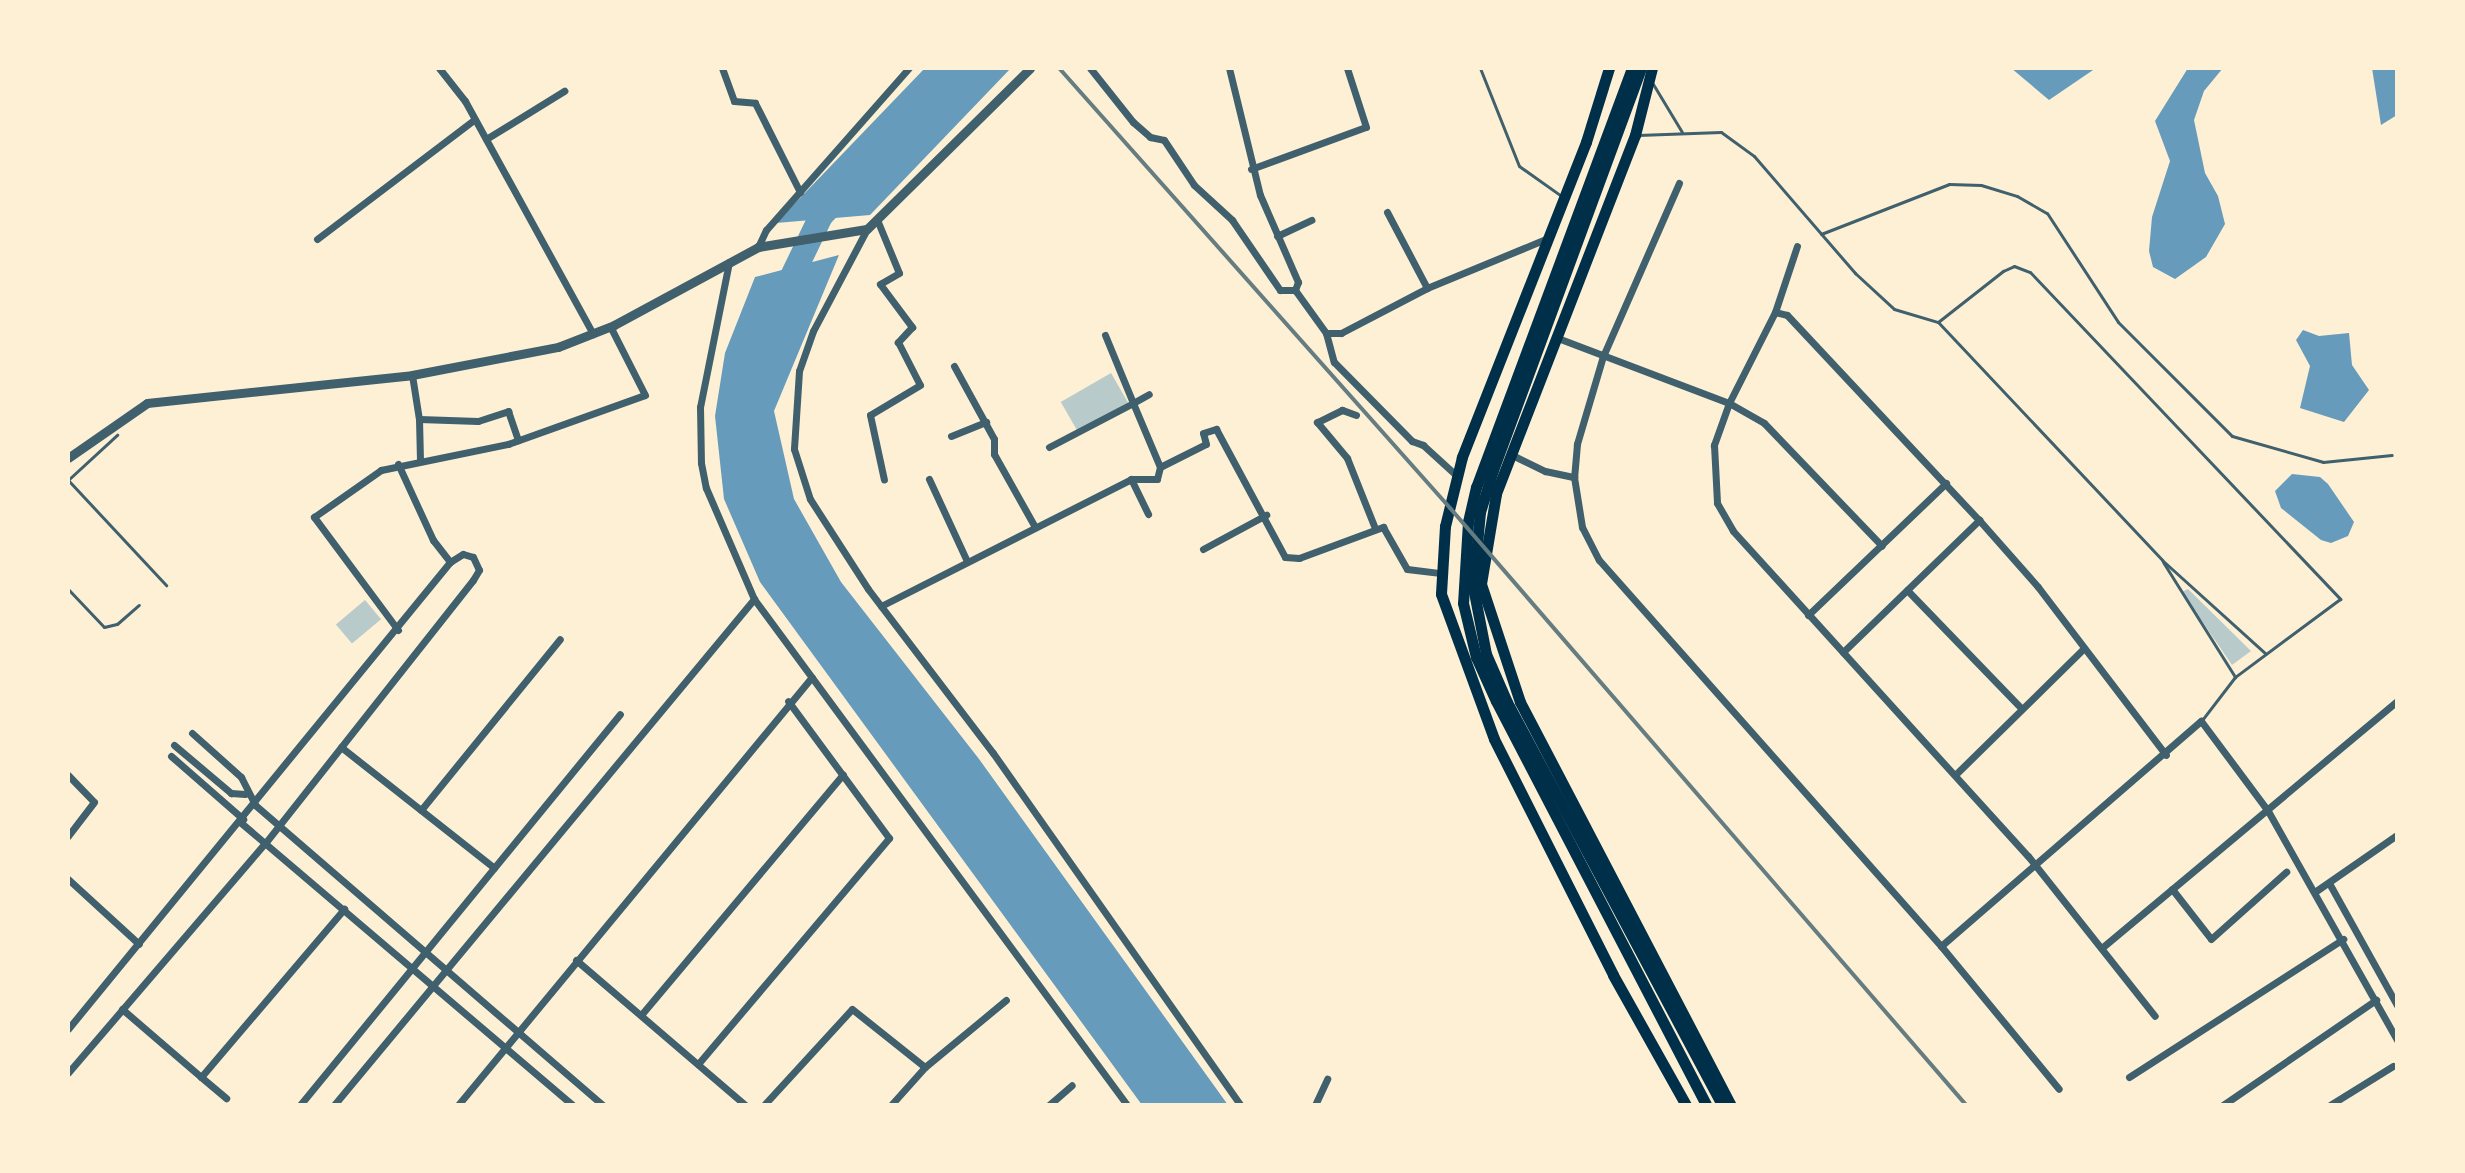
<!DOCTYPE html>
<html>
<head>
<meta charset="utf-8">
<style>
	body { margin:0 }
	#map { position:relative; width:2465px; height:1173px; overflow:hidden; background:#fdf0d5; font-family:Inter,sans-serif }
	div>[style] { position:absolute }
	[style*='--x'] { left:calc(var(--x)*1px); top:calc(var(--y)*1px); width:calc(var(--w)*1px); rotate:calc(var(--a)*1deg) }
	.green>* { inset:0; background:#b9caca; transform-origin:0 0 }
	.water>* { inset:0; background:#669bbc }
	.river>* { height:24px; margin:-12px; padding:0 12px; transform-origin:12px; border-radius:12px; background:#669bbc }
	.service>* { height:3px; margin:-1.5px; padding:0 1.5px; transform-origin:1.5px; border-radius:1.5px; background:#3f606c }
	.minor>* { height:7px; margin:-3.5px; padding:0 3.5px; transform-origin:3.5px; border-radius:3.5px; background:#3f606c }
	.tertiary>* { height:9px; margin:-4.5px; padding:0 4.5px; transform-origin:4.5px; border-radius:4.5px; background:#3f606c }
	.trunk>* { height:11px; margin:-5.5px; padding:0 5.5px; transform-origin:5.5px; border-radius:5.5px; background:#003049 }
	.rail>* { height:4px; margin:-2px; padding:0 2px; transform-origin:2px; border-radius:2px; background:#657d81 }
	span { translate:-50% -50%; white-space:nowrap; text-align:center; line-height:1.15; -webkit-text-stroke:8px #fdf0d5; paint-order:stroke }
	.frame { position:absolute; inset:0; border:70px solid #fdf0d5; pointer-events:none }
</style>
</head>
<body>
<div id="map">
	<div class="green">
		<div style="left:1111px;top:373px;width:34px;height:58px;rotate:60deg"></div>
		<div style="clip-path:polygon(2188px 589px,2251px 651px,2232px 665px,2182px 592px)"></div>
		<div style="left:365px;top:600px;width:25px;height:38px;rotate:50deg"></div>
	</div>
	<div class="water">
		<div style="clip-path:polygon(925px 68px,1011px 68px,870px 215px,776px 223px)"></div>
		<div style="clip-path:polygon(2011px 68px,2096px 68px,2049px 100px)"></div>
		<div style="clip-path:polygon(2188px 68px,2223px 68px,2204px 91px,2194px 120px,2205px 173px,2218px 196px,2225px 224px,2206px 257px,2175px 279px,2153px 267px,2149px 251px,2152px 217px,2170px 161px,2155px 121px)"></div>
		<div style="clip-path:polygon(2372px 68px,2397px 68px,2397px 115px,2381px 125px)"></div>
		<div style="clip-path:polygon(839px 255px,774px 411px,794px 499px,841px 582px,979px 759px,1228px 1105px,1142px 1105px,760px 582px,724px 499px,715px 416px,725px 353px,755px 277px)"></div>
		<div style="clip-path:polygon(2303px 330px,2319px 336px,2349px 333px,2352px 365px,2369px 390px,2344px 422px,2300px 408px,2310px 366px,2296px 340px)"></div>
		<div style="clip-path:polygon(2292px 474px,2320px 477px,2328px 484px,2354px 522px,2348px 536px,2331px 543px,2321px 540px,2281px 508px,2275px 491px)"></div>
	</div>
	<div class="river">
		<div style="--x:783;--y:295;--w:88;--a:-64.3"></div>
		<div style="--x:821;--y:216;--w:28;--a:-46"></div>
	</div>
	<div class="service">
		<div style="--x:1480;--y:68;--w:105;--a:68.3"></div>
		<div style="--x:1519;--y:166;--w:50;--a:35.3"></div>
		<div style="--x:1653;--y:84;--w:56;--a:58.9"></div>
		<div style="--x:1638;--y:135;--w:83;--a:-2.1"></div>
		<div style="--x:1721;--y:132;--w:41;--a:36"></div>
		<div style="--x:1754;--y:156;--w:155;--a:49.2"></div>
		<div style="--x:1855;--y:273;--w:53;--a:42.7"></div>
		<div style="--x:1894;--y:309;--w:46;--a:16.5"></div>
		<div style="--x:1938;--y:322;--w:327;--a:46.7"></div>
		<div style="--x:2162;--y:560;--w:140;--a:42.1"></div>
		<div style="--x:1821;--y:234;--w:137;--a:-21.3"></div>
		<div style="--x:1949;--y:184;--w:32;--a:2"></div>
		<div style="--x:1981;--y:185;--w:38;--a:17"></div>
		<div style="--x:2017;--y:196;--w:34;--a:30"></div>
		<div style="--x:2047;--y:213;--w:130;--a:56.9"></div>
		<div style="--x:2118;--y:322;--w:161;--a:45"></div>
		<div style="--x:2232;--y:436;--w:95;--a:15.9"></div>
		<div style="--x:2323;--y:462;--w:69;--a:-5.8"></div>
		<div style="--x:1938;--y:322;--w:83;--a:-38.1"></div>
		<div style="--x:2003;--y:271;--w:12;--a:-24"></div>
		<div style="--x:2014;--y:266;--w:17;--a:21"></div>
		<div style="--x:2030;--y:272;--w:451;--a:46.5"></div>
		<div style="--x:2340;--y:599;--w:131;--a:143.4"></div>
		<div style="--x:2235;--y:677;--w:54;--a:127.5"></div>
		<div style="--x:68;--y:480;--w:144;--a:47"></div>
		<div style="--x:68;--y:480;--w:67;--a:-42.6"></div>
		<div style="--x:2163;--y:562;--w:136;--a:57.9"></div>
		<div style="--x:68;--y:589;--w:52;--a:46.5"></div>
		<div style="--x:104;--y:627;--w:13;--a:-13"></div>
		<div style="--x:117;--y:624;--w:29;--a:-41"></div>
	</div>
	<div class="minor">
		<div style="--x:439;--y:68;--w:42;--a:51.8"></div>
		<div style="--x:465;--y:101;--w:266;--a:61.2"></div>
		<div style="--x:722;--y:68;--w:35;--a:70"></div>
		<div style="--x:734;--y:101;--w:21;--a:5"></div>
		<div style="--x:755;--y:103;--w:100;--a:63.2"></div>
		<div style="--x:1090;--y:68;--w:69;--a:51.5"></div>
		<div style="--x:1133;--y:122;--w:23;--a:41"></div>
		<div style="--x:1150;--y:137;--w:14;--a:12"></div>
		<div style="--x:1164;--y:140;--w:54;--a:56.3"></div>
		<div style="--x:1194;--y:185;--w:52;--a:42.6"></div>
		<div style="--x:1232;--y:220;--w:85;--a:55.6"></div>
		<div style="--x:1280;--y:290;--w:15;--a:0"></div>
		<div style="--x:1229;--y:68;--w:131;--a:76.3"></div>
		<div style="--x:1260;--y:195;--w:95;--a:66.4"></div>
		<div style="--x:1298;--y:282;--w:9;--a:111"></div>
		<div style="--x:1295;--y:290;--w:53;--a:54.2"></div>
		<div style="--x:1326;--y:333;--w:30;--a:75"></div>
		<div style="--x:1334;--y:362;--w:111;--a:45.4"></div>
		<div style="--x:1412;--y:441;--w:12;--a:20"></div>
		<div style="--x:1423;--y:445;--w:46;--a:42.4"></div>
		<div style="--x:486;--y:139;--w:92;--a:-31.6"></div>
		<div style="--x:1251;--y:169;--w:122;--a:-20.1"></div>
		<div style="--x:1366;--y:127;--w:62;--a:-107.9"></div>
		<div style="--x:1679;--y:183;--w:189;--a:113.7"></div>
		<div style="--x:1603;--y:356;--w:92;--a:106.5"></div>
		<div style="--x:1577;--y:444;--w:33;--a:95"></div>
		<div style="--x:1574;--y:477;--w:51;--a:80.9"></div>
		<div style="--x:1582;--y:527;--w:37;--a:63"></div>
		<div style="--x:1599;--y:560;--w:516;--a:48.46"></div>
		<div style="--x:1941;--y:946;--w:185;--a:50.5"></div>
		<div style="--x:1387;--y:212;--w:86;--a:62.2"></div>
		<div style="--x:878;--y:222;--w:55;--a:67.6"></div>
		<div style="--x:899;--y:273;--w:22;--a:150"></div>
		<div style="--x:880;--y:284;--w:54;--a:53.3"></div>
		<div style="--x:912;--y:327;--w:21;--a:133"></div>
		<div style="--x:898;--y:342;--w:48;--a:62.9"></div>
		<div style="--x:920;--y:385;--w:58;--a:149"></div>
		<div style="--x:870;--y:415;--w:66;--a:77.8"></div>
		<div style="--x:867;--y:229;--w:115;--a:117.9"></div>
		<div style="--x:813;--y:331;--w:42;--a:109.3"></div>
		<div style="--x:799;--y:371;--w:78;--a:93.7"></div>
		<div style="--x:794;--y:449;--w:52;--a:72.3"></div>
		<div style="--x:810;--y:499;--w:107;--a:57.2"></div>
		<div style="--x:868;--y:589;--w:206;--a:52.7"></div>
		<div style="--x:993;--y:753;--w:430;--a:54.9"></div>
		<div style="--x:1277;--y:236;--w:38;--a:-25"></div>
		<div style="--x:317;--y:239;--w:198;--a:-37.2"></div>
		<div style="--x:1797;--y:246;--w:70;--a:108.4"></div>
		<div style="--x:1775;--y:312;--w:102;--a:116.8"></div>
		<div style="--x:1729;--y:403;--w:45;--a:109.7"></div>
		<div style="--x:1714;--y:445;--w:58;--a:87"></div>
		<div style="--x:1717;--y:503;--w:32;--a:60"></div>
		<div style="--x:1733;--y:531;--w:439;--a:47.8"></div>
		<div style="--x:2028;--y:856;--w:204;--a:51.6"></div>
		<div style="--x:758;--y:247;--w:19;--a:-65"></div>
		<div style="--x:766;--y:230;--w:216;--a:-48.6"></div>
		<div style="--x:729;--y:262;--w:148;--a:101.3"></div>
		<div style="--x:700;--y:407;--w:56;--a:89"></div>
		<div style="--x:701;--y:463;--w:25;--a:79"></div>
		<div style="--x:706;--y:488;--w:121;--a:66.6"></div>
		<div style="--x:754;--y:599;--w:629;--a:53.6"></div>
		<div style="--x:1775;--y:312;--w:12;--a:14"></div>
		<div style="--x:1787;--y:315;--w:281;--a:46.9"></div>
		<div style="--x:1979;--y:520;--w:89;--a:48.6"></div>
		<div style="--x:2038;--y:587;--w:211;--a:52.7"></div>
		<div style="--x:1326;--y:333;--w:15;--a:0"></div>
		<div style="--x:1341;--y:333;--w:97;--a:-27.6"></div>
		<div style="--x:1427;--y:288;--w:129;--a:-22.4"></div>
		<div style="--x:1105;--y:335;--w:74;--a:67.6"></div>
		<div style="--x:1133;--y:403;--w:18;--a:-29"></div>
		<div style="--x:1555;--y:337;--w:186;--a:20.8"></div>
		<div style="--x:1729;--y:403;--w:40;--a:29.7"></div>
		<div style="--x:1764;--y:423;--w:170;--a:46.2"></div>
		<div style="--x:954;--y:366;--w:83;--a:61.3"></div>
		<div style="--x:994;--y:439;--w:15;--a:90"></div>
		<div style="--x:994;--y:454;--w:84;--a:60.7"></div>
		<div style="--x:412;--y:375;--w:45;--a:81"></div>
		<div style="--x:419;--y:419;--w:59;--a:1.9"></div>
		<div style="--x:478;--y:421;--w:32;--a:-18"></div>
		<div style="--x:508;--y:411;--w:31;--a:71"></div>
		<div style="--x:1356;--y:415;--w:15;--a:-160"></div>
		<div style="--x:1342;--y:410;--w:28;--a:154"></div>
		<div style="--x:1317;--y:422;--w:47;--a:50.2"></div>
		<div style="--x:1347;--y:458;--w:73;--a:68.3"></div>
		<div style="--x:419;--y:419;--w:40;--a:88.6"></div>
		<div style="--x:951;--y:436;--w:38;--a:-22"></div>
		<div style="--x:1049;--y:447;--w:95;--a:-27.6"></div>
		<div style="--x:1133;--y:403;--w:69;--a:67.1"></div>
		<div style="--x:1510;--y:454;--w:39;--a:26"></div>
		<div style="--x:1545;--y:471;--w:30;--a:12"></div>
		<div style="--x:398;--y:464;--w:84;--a:65.3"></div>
		<div style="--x:433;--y:540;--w:28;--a:52"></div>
		<div style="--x:929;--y:479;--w:88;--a:65.2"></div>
		<div style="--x:1131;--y:479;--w:39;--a:64"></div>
		<div style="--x:1203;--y:549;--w:72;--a:-28.4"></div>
		<div style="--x:1907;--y:590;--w:165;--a:46"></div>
		<div style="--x:881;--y:606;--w:280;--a:-26.9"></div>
		<div style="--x:1131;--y:479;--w:26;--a:0"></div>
		<div style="--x:1157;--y:479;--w:12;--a:-76"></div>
		<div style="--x:1160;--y:467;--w:51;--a:-26.6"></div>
		<div style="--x:1206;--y:444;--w:11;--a:-105"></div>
		<div style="--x:1203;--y:433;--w:14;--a:-17"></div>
		<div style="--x:1216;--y:429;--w:145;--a:61.7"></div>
		<div style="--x:1285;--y:557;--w:14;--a:4"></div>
		<div style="--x:1299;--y:558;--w:90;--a:-20.3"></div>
		<div style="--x:1383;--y:527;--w:48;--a:60.3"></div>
		<div style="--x:1407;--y:569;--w:34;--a:7"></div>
		<div style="--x:1808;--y:615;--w:191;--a:-43.7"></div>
		<div style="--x:398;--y:630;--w:141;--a:-126.6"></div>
		<div style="--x:314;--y:517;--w:82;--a:-35"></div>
		<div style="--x:381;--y:470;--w:130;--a:-11.6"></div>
		<div style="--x:508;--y:444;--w:145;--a:-19.7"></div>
		<div style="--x:645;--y:395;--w:77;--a:-116.9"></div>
		<div style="--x:1843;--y:652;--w:190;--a:-44.1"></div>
		<div style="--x:192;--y:733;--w:66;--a:41.9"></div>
		<div style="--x:241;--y:777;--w:31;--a:63"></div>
		<div style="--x:255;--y:805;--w:459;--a:40.8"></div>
		<div style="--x:174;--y:745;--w:75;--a:40.1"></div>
		<div style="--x:231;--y:793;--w:14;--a:4"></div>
		<div style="--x:341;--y:747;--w:195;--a:38.3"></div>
		<div style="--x:171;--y:756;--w:96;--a:41.2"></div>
		<div style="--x:1957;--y:773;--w:175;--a:-44.5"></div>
		<div style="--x:68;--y:775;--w:37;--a:46"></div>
		<div style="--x:94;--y:802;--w:43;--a:127.4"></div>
		<div style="--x:421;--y:810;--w:220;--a:-50.9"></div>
		<div style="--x:240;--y:822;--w:437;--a:40.4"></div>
		<div style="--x:68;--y:879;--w:96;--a:42.5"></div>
		<div style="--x:2329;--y:883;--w:140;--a:60.9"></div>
		<div style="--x:2172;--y:889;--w:63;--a:52"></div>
		<div style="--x:2211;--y:939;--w:101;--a:-41.8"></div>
		<div style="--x:2316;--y:891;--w:98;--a:-34.7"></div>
		<div style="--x:1941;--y:946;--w:344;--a:-40.9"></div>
		<div style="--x:2201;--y:721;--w:112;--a:53.3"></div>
		<div style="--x:2268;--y:811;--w:263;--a:60.6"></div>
		<div style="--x:2104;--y:946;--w:382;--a:-39.9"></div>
		<div style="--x:576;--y:960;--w:223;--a:40.6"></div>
		<div style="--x:122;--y:1009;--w:104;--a:40.7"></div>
		<div style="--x:201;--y:1077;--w:221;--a:-49.6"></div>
		<div style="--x:641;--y:1015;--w:314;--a:-50"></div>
		<div style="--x:68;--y:1029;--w:603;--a:-50.72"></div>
		<div style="--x:450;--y:562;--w:15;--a:-32"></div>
		<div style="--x:463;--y:554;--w:10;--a:17"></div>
		<div style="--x:473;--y:557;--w:14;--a:65"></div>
		<div style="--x:479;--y:570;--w:12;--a:121"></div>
		<div style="--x:473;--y:580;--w:335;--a:128.3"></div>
		<div style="--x:265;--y:843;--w:303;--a:130.6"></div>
		<div style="--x:698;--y:1064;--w:296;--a:-49.8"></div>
		<div style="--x:889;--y:838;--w:170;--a:-126.4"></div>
		<div style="--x:201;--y:1077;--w:33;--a:40"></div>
		<div style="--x:2129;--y:1077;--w:255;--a:-32.8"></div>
		<div style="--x:300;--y:1105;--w:505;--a:-50.7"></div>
		<div style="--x:334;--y:1105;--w:658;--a:-50.31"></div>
		<div style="--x:458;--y:1105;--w:555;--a:-50.41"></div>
		<div style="--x:764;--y:1105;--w:130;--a:-47.5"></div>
		<div style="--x:852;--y:1009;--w:93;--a:38.5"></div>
		<div style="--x:891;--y:1105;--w:51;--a:-48.2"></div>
		<div style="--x:925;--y:1067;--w:105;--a:-39.6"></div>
		<div style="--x:1049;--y:1105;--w:30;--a:-41"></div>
		<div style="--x:1315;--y:1105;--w:29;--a:-65"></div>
		<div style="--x:2223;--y:1105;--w:186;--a:-34.5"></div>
		<div style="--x:2330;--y:1105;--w:74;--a:-31.8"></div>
	</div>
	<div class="tertiary">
		<div style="--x:68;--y:458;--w:96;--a:-34.8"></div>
		<div style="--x:147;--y:403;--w:266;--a:-6"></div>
		<div style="--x:412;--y:375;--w:149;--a:-10.9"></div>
		<div style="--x:558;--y:347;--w:60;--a:-21.4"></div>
		<div style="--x:614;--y:325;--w:164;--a:-28.4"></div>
		<div style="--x:758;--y:247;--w:110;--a:-9.4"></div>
		<div style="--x:867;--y:229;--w:229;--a:-44.6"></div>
	</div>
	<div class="trunk">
		<div style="--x:1609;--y:68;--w:77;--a:107.3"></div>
		<div style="--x:1586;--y:142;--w:339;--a:111.5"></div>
		<div style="--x:1462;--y:457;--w:71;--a:103.8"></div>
		<div style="--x:1445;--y:526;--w:68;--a:93.4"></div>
		<div style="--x:1441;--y:594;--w:154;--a:69.9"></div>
		<div style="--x:1494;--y:739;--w:264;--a:63.2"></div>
		<div style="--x:1613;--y:975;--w:149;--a:60.7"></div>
		<div style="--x:1632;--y:68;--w:447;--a:110.4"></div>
		<div style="--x:1476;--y:487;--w:36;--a:103"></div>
		<div style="--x:1468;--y:522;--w:81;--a:93.5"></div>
		<div style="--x:1463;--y:603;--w:56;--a:76.5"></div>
		<div style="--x:1476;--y:657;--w:48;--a:65.6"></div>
		<div style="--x:1496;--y:701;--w:455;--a:62.5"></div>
		<div style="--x:1641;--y:68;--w:428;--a:110.2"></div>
		<div style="--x:1493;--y:470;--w:44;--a:107.2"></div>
		<div style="--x:1480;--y:512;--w:75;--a:95.3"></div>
		<div style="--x:1473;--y:587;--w:68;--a:79"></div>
		<div style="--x:1486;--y:654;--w:52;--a:66.4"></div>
		<div style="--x:1507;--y:702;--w:457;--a:61.9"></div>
		<div style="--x:1652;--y:68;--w:69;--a:104.2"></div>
		<div style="--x:1635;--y:135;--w:385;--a:111.2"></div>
		<div style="--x:1496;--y:494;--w:91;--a:99.5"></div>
		<div style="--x:1481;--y:584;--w:124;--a:71.7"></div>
		<div style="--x:1520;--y:702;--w:455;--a:62.4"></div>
	</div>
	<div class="rail">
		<div style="--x:1059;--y:68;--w:589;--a:48.37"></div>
		<div style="--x:1450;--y:508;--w:789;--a:49.16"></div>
	</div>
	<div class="frame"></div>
</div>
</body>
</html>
